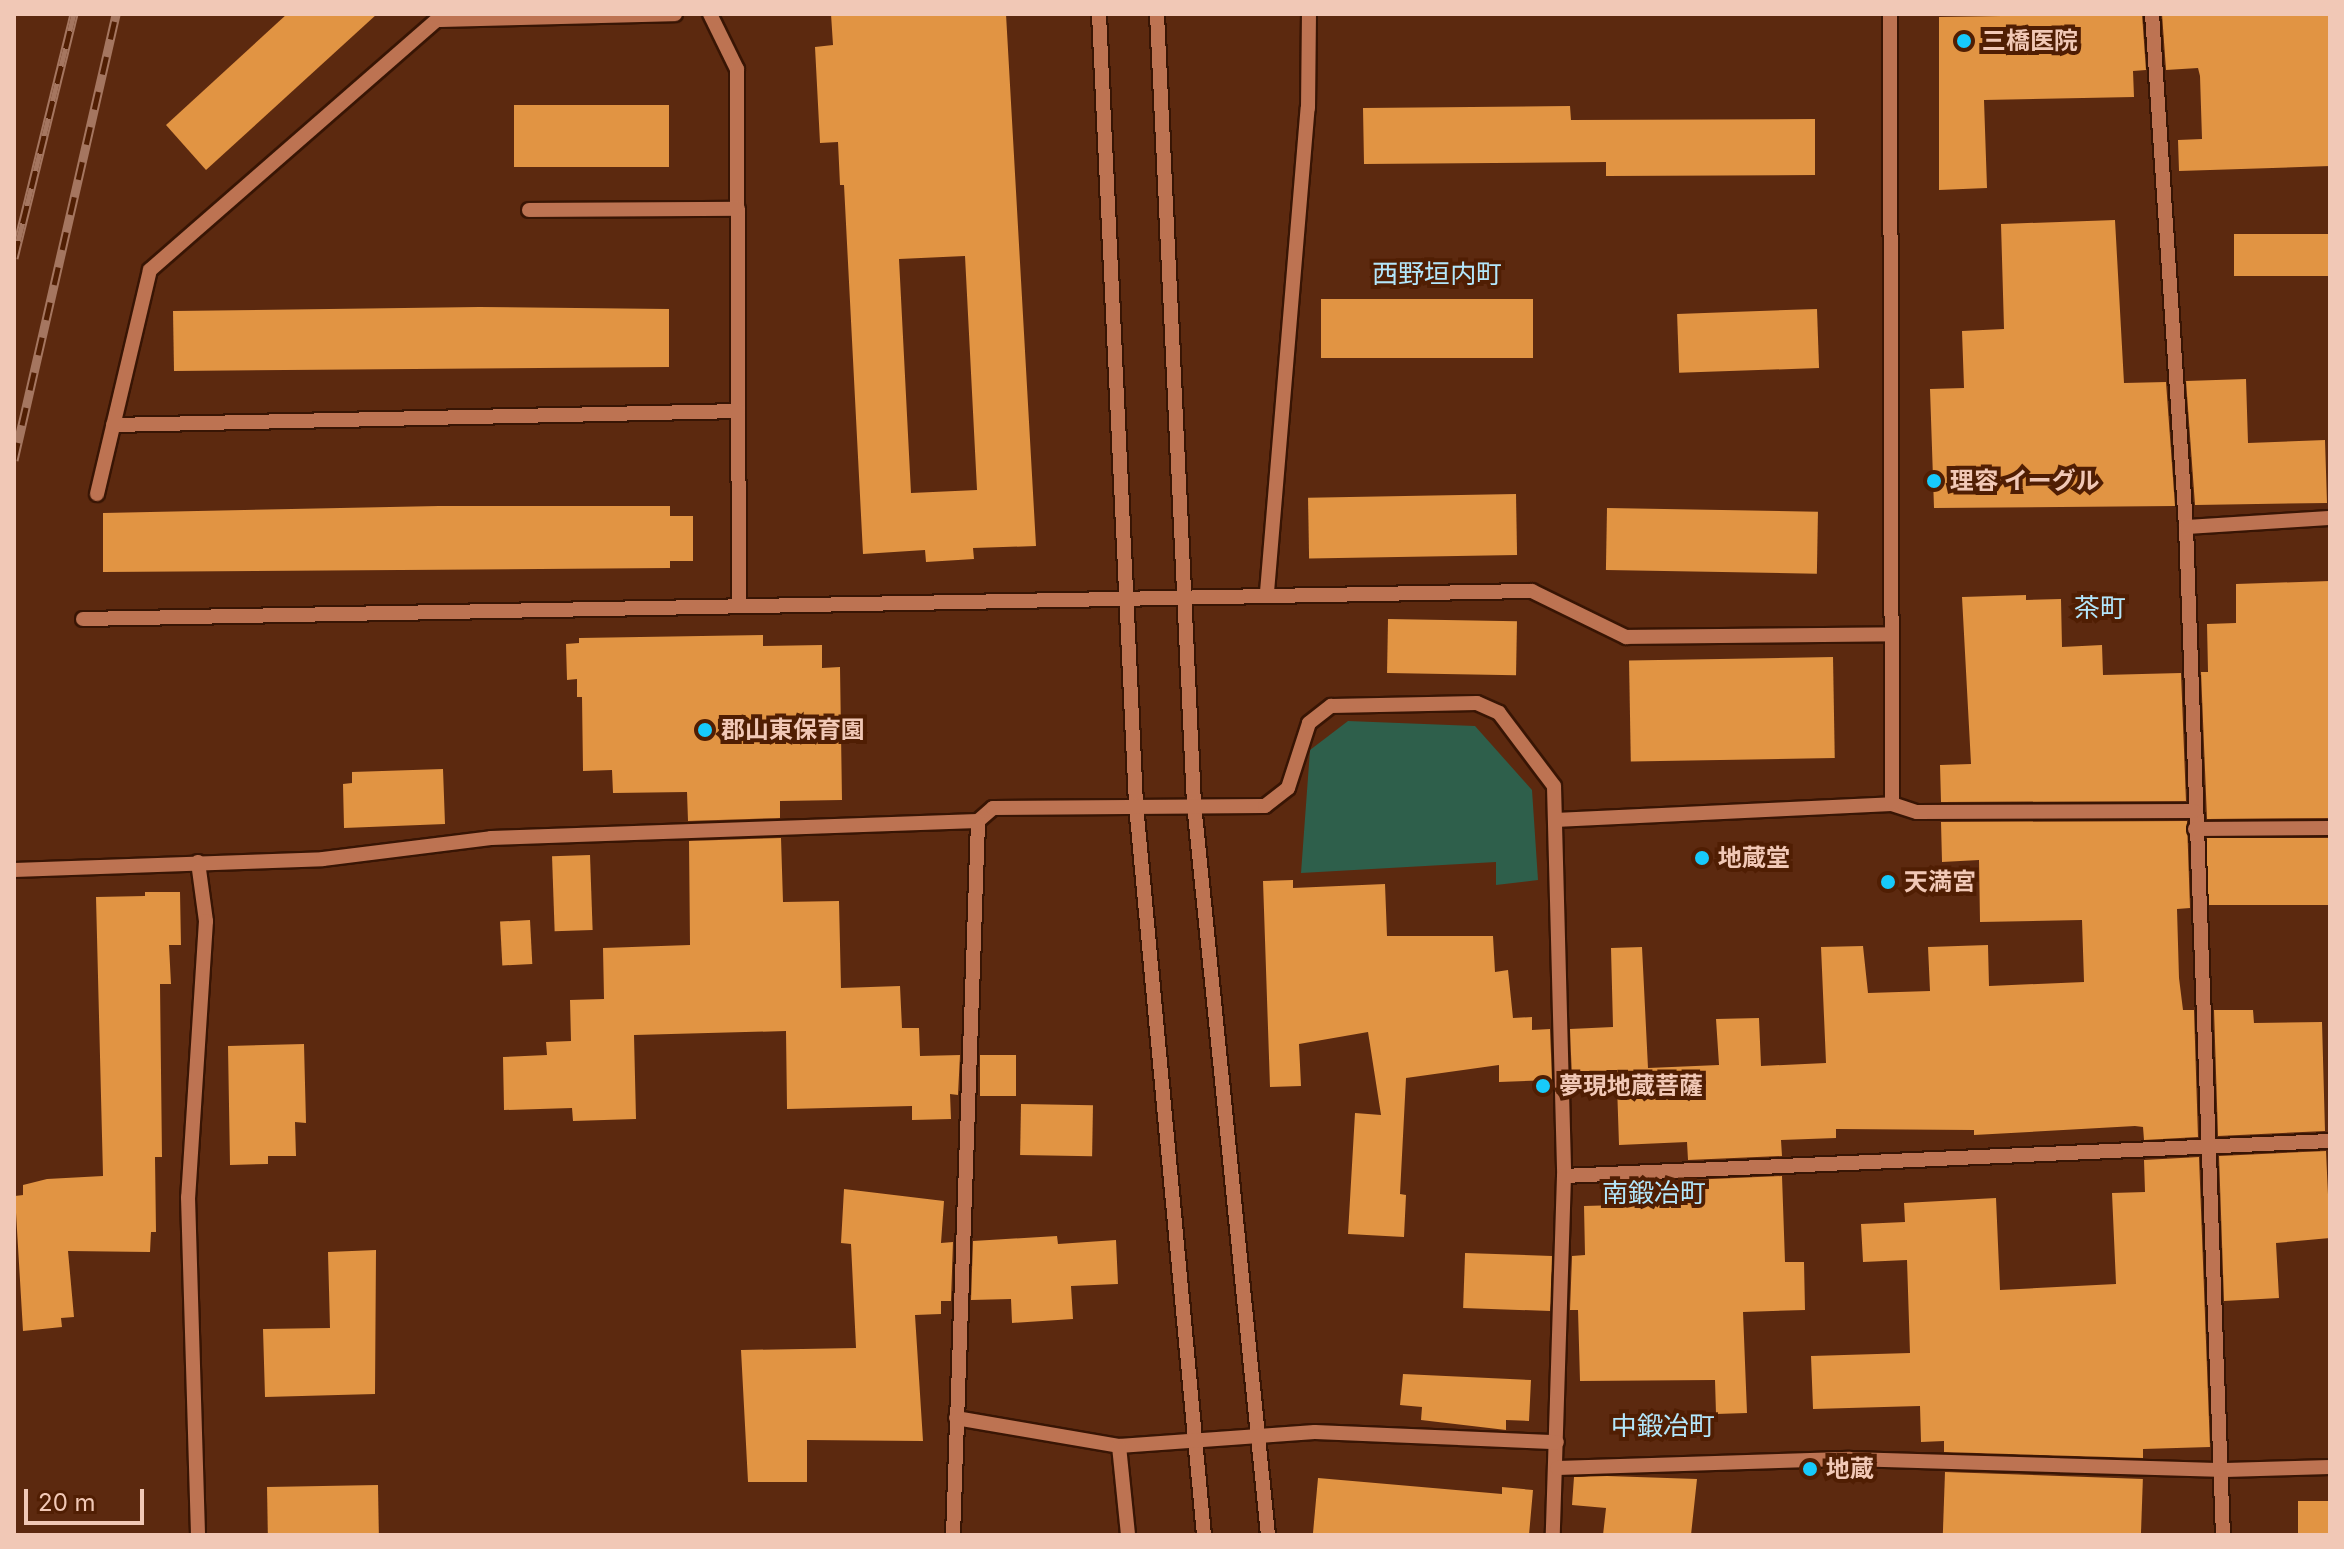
<!DOCTYPE html>
<html>
<head>
<meta charset="utf-8">
<style>
	body { margin:0 }
	#map { position:relative; width:2344px; height:1549px; overflow:hidden; background:#5c290f; font-family:Inter,"Noto Sans JP",sans-serif }
	div>[style] { position:absolute }
	[style*='--x'] { left:calc(var(--x)*1px); top:calc(var(--y)*1px); width:calc(var(--w)*1px); rotate:calc(var(--a)*1deg) }
	.green>* { inset:0; background:#2e5f4b }
	.building>* { inset:0; background:#e19443; transform-origin:0 0 }
	.roads { filter:drop-shadow(2px 0 #381504) drop-shadow(-2px 0 #381504) drop-shadow(0 2px #381504) drop-shadow(0 -2px #381504) }
	.minor>* { height:14px; margin:-7px; padding:0 7px; transform-origin:7px; border-radius:7px; background:#bd7352 }
	.rail>* { height:9px; margin-top:-4.5px; transform-origin:0; background:repeating-linear-gradient(90deg,#501e03 0 18px,#a57660 0 36px); box-sizing:border-box; border-block:2px solid #a57660 }
	.dots>* { width:22px; height:22px; translate:-50% -50%; box-sizing:border-box; border:4px solid #501e03; border-radius:50% }
	span { translate:-50% -50%; white-space:nowrap; text-align:center; line-height:1.15; -webkit-text-stroke:8px #501e03; paint-order:stroke }
	.poi-label { font-size:24px; color:#f1c8b6; font-weight:700 }
	.left { translate:0 -50%; text-align:left }
	.neighbourhood-label { font-size:26px; color:#b3e7fc }
	.frame { position:absolute; inset:0; border:16px solid #f1c8b6; pointer-events:none }
	.scale { position:absolute; left:24px; top:1489px; width:120px; height:36px; box-sizing:border-box; border:4px solid #f1c8b6; border-top:0; padding-left:10px; font-size:24px; line-height:28px; white-space:nowrap; color:#f1c8b6; -webkit-text-stroke:6px #501e03; paint-order:stroke }
</style>
</head>
<body>
<div id="map">
	<div class="green">
		<div style="clip-path:polygon(1348px 721px,1475px 726px,1532px 790px,1538px 880px,1496px 885px,1496px 862px,1301px 873px,1310px 750px)"></div>
	</div>
	<div class="building">
		<div style="clip-path:polygon(287px 14px,377px 14px,206px 170px,166px 125px)"></div>
		<div style="clip-path:polygon(evenodd,831px 14px,1006px 14px,1036px 546px,973px 548px,974px 559px,926px 562px,925px 550px,863px 554px,844px 185px,840px 185px,838px 142px,820px 143px,815px 47px,833px 45px,831px 14px,965px 256px,977px 490px,911px 493px,899px 259px,965px 256px)"></div>
		<div style="clip-path:polygon(2142px 14px,2146px 70px,2133px 71px,2134px 97px,1984px 100px,1987px 188px,1939px 190px,1939px 17px)"></div>
		<div style="clip-path:polygon(2162px 14px,2330px 14px,2330px 166px,2179px 171px,2178px 140px,2202px 139px,2200px 76px,2198px 68px,2166px 70px)"></div>
		<div style="left:514px;top:105px;width:155px;height:62px"></div>
		<div style="clip-path:polygon(1570px 106px,1571px 120px,1815px 119px,1815px 175px,1606px 176px,1606px 162px,1364px 164px,1363px 108px)"></div>
		<div style="clip-path:polygon(2115px 220px,2124px 383px,2166px 382px,2175px 506px,1934px 508px,1930px 389px,1964px 388px,1962px 331px,2004px 329px,2001px 224px)"></div>
		<div style="left:2330px;top:234px;width:42px;height:96px;rotate:90deg"></div>
		<div style="left:1321px;top:299px;width:212px;height:59px"></div>
		<div style="clip-path:polygon(479px 307px,669px 309px,669px 367px,174px 371px,173px 311px)"></div>
		<div style="left:1817px;top:309px;width:59px;height:140px;rotate:88deg"></div>
		<div style="clip-path:polygon(2246px 379px,2248px 443px,2325px 440px,2327px 503px,2195px 505px,2186px 381px)"></div>
		<div style="left:1516px;top:494px;width:61px;height:208px;rotate:89deg"></div>
		<div style="clip-path:polygon(439px 506px,670px 506px,670px 516px,693px 516px,693px 561px,670px 561px,670px 568px,103px 572px,103px 513px)"></div>
		<div style="left:1607px;top:508px;width:211px;height:62px;rotate:1deg"></div>
		<div style="clip-path:polygon(2330px 581px,2330px 818px,2207px 819px,2201px 672px,2208px 672px,2207px 624px,2236px 623px,2236px 584px)"></div>
		<div style="clip-path:polygon(2026px 595px,2026px 600px,2061px 599px,2062px 647px,2102px 645px,2103px 675px,2181px 673px,2186px 801px,1941px 802px,1940px 765px,1971px 764px,1962px 597px)"></div>
		<div style="left:1388px;top:619px;width:129px;height:54px;rotate:1deg"></div>
		<div style="clip-path:polygon(763px 635px,763px 646px,822px 645px,822px 668px,840px 667px,842px 800px,780px 801px,780px 818px,688px 821px,687px 792px,613px 793px,612px 770px,583px 771px,582px 697px,577px 697px,577px 679px,567px 680px,566px 644px,579px 643px,579px 638px)"></div>
		<div style="left:1833px;top:657px;width:101px;height:204px;rotate:89deg"></div>
		<div style="clip-path:polygon(443px 769px,445px 824px,344px 828px,343px 784px,352px 783px,352px 772px)"></div>
		<div style="clip-path:polygon(2187px 821px,2190px 908px,2177px 909px,2179px 978px,2183px 1010px,2194px 1010px,2198px 1137px,2144px 1140px,2143px 1127px,2135px 1126px,1974px 1135px,1974px 1130px,1836px 1129px,1836px 1138px,1781px 1140px,1782px 1156px,1688px 1160px,1687px 1142px,1619px 1145px,1617px 1085px,1587px 1087px,1586px 1079px,1572px 1079px,1570px 1029px,1613px 1027px,1611px 948px,1642px 947px,1648px 1068px,1719px 1065px,1716px 1019px,1759px 1018px,1761px 1066px,1826px 1063px,1821px 947px,1863px 946px,1868px 993px,1930px 991px,1928px 947px,1988px 945px,1989px 986px,2084px 982px,2082px 920px,1980px 922px,1979px 860px,1942px 862px,1941px 822px)"></div>
		<div style="clip-path:polygon(781px 838px,783px 902px,839px 901px,841px 988px,900px 986px,902px 1028px,919px 1028px,920px 1056px,960px 1055px,958px 1095px,950px 1094px,951px 1119px,912px 1120px,912px 1106px,787px 1109px,786px 1031px,634px 1035px,636px 1119px,573px 1121px,572px 1108px,504px 1110px,503px 1057px,547px 1055px,546px 1042px,571px 1041px,570px 1000px,604px 999px,603px 948px,690px 945px,689px 841px)"></div>
		<div style="left:2330px;top:838px;width:67px;height:123px;rotate:90deg"></div>
		<div style="left:590px;top:855px;width:75px;height:38px;rotate:88deg"></div>
		<div style="clip-path:polygon(1293px 880px,1293px 888px,1385px 884px,1387px 936px,1493px 936px,1495px 972px,1508px 970px,1513px 1018px,1532px 1017px,1532px 1030px,1550px 1029px,1552px 1080px,1499px 1082px,1499px 1065px,1406px 1078px,1400px 1194px,1406px 1195px,1404px 1237px,1348px 1234px,1355px 1113px,1381px 1115px,1368px 1032px,1299px 1044px,1301px 1086px,1270px 1087px,1263px 881px)"></div>
		<div style="clip-path:polygon(145px 892px,180px 892px,181px 945px,169px 945px,171px 984px,160px 984px,162px 1157px,155px 1157px,156px 1232px,151px 1232px,150px 1252px,68px 1251px,74px 1317px,61px 1318px,62px 1327px,23px 1331px,15px 1196px,23px 1195px,23px 1185px,47px 1179px,103px 1176px,96px 897px,145px 896px)"></div>
		<div style="left:530px;top:920px;width:44px;height:30px;rotate:87deg"></div>
		<div style="clip-path:polygon(2214px 1010px,2253px 1010px,2254px 1023px,2322px 1022px,2325px 1131px,2218px 1136px)"></div>
		<div style="clip-path:polygon(304px 1044px,306px 1123px,295px 1122px,296px 1156px,268px 1156px,268px 1164px,230px 1165px,228px 1046px)"></div>
		<div style="left:980px;top:1055px;width:36px;height:41px"></div>
		<div style="left:1021px;top:1104px;width:72px;height:51px;rotate:1deg"></div>
		<div style="clip-path:polygon(2326px 1151px,2330px 1238px,2276px 1243px,2279px 1298px,2224px 1301px,2219px 1156px)"></div>
		<div style="clip-path:polygon(2199px 1157px,2210px 1447px,2143px 1449px,2143px 1458px,1944px 1452px,1944px 1441px,1921px 1442px,1920px 1406px,1813px 1409px,1811px 1356px,1910px 1353px,1907px 1260px,1863px 1262px,1861px 1224px,1905px 1222px,1904px 1203px,1996px 1198px,2000px 1290px,2116px 1284px,2112px 1193px,2145px 1192px,2144px 1160px)"></div>
		<div style="clip-path:polygon(1782px 1176px,1785px 1262px,1804px 1262px,1805px 1310px,1743px 1312px,1747px 1413px,1716px 1414px,1715px 1380px,1580px 1381px,1578px 1310px,1570px 1310px,1572px 1256px,1585px 1255px,1584px 1206px,1689px 1203px,1689px 1180px)"></div>
		<div style="clip-path:polygon(844px 1189px,944px 1201px,941px 1243px,953px 1242px,951px 1301px,941px 1301px,941px 1314px,915px 1315px,923px 1441px,807px 1440px,807px 1482px,748px 1482px,741px 1350px,856px 1348px,851px 1244px,841px 1243px)"></div>
		<div style="clip-path:polygon(1057px 1236px,1058px 1244px,1116px 1240px,1118px 1284px,1071px 1286px,1073px 1319px,1012px 1323px,1011px 1299px,971px 1300px,973px 1241px)"></div>
		<div style="clip-path:polygon(376px 1250px,375px 1394px,265px 1397px,263px 1329px,330px 1328px,328px 1252px)"></div>
		<div style="left:1552px;top:1256px;width:55px;height:87px;rotate:92deg"></div>
		<div style="clip-path:polygon(1403px 1374px,1531px 1380px,1529px 1421px,1506px 1420px,1506px 1430px,1421px 1420px,1422px 1407px,1400px 1405px)"></div>
		<div style="left:1945px;top:1472px;width:198px;height:63px;rotate:2deg"></div>
		<div style="clip-path:polygon(1607px 1476px,1697px 1479px,1691px 1535px,1603px 1535px,1606px 1508px,1572px 1505px,1574px 1477px)"></div>
		<div style="clip-path:polygon(1318px 1478px,1502px 1494px,1502px 1487px,1533px 1490px,1529px 1535px,1313px 1533px)"></div>
		<div style="left:378px;top:1485px;width:50px;height:111px;rotate:89deg"></div>
		<div style="left:2330px;top:1501px;width:34px;height:32px;rotate:90deg"></div>
	</div>
	<div class="roads">
		<div class="minor">
			<div style="--x:710;--y:14;--w:61;--a:63.9"></div>
			<div style="--x:737;--y:69;--w:536;--a:89.79"></div>
			<div style="--x:1099;--y:14;--w:792;--a:87.32"></div>
			<div style="--x:1136;--y:805;--w:733;--a:84.68"></div>
			<div style="--x:1157;--y:14;--w:791;--a:87.32"></div>
			<div style="--x:1194;--y:804;--w:735;--a:84.22"></div>
			<div style="--x:2152;--y:14;--w:514;--a:86.21"></div>
			<div style="--x:2186;--y:527;--w:1009;--a:87.9"></div>
			<div style="--x:529;--y:210;--w:209;--a:-0.3"></div>
			<div style="--x:113;--y:425;--w:625;--a:-1.28"></div>
			<div style="--x:97;--y:494;--w:230;--a:-76.7"></div>
			<div style="--x:150;--y:270;--w:381;--a:-41.1"></div>
			<div style="--x:437;--y:20;--w:238;--a:-1.4"></div>
			<div style="--x:2186;--y:527;--w:144;--a:-3.6"></div>
			<div style="--x:1267;--y:592;--w:486;--a:-85.2"></div>
			<div style="--x:1308;--y:108;--w:94;--a:-89.4"></div>
			<div style="--x:83;--y:619;--w:1449;--a:-1.11"></div>
			<div style="--x:1532;--y:591;--w:105;--a:26.1"></div>
			<div style="--x:1626;--y:637;--w:266;--a:-0.6"></div>
			<div style="--x:1892;--y:804;--w:26;--a:18"></div>
			<div style="--x:1917;--y:812;--w:277;--a:-0.2"></div>
			<div style="--x:1555;--y:820;--w:337;--a:-2.7"></div>
			<div style="--x:1892;--y:804;--w:790;--a:-90.15"></div>
			<div style="--x:2195;--y:829;--w:135;--a:-0.4"></div>
			<div style="--x:198;--y:862;--w:60;--a:82.3"></div>
			<div style="--x:206;--y:921;--w:277;--a:93.7"></div>
			<div style="--x:188;--y:1197;--w:338;--a:88.3"></div>
			<div style="--x:14;--y:870;--w:309;--a:-2"></div>
			<div style="--x:323;--y:859;--w:169;--a:-7.1"></div>
			<div style="--x:491;--y:838;--w:487;--a:-2"></div>
			<div style="--x:978;--y:821;--w:20;--a:-41"></div>
			<div style="--x:993;--y:808;--w:272;--a:-0.4"></div>
			<div style="--x:1265;--y:806;--w:29;--a:-38"></div>
			<div style="--x:1288;--y:788;--w:68;--a:-72.1"></div>
			<div style="--x:1309;--y:723;--w:28;--a:-38"></div>
			<div style="--x:1331;--y:706;--w:146;--a:-1.2"></div>
			<div style="--x:1477;--y:703;--w:24;--a:24"></div>
			<div style="--x:1499;--y:713;--w:91;--a:53"></div>
			<div style="--x:1554;--y:786;--w:390;--a:88.5"></div>
			<div style="--x:1564;--y:1176;--w:359;--a:91.8"></div>
			<div style="--x:1564;--y:1176;--w:767;--a:-2.62"></div>
			<div style="--x:956;--y:1418;--w:165;--a:9.7"></div>
			<div style="--x:1119;--y:1446;--w:196;--a:-4.1"></div>
			<div style="--x:1315;--y:1432;--w:242;--a:2.4"></div>
			<div style="--x:1119;--y:1446;--w:89;--a:84.2"></div>
			<div style="--x:1557;--y:1468;--w:293;--a:-1.8"></div>
			<div style="--x:1850;--y:1459;--w:375;--a:1.7"></div>
			<div style="--x:2225;--y:1470;--w:105;--a:-1.6"></div>
			<div style="--x:953;--y:1535;--w:714;--a:-87.99"></div>
		</div>
	</div>
	<div class="rail">
		<div style="--x:14;--y:258;--w:251;--a:-76.2"></div>
		<div style="--x:14;--y:460;--w:458;--a:-77.1"></div>
	</div>
	<div class="dots">
		<div style="left:1964px;top:41px;background:#17cafb"></div>
		<div style="left:1934px;top:481px;background:#17cafb"></div>
		<div style="left:705px;top:730px;background:#17cafb"></div>
		<div style="left:1702px;top:858px;background:#17cafb"></div>
		<div style="left:1888px;top:882px;background:#17cafb"></div>
		<div style="left:1543px;top:1086px;background:#17cafb"></div>
		<div style="left:1810px;top:1469px;background:#17cafb"></div>
	</div>
	<div class="poi-label">
		<span class="left" style="left:1982px;top:41px">三橋医院</span>
		<span class="left" style="left:1950px;top:481px">理容 イーグル</span>
		<span class="left" style="left:721px;top:730px">郡山東保育園</span>
		<span class="left" style="left:1718px;top:858px">地蔵堂</span>
		<span class="left" style="left:1904px;top:882px">天満宮</span>
		<span class="left" style="left:1559px;top:1086px">夢現地蔵菩薩</span>
		<span class="left" style="left:1826px;top:1469px">地蔵</span>
	</div>
	<div class="neighbourhood-label">
		<span style="left:1437px;top:274px">西野垣内町</span>
		<span style="left:2100px;top:608px">茶町</span>
		<span style="left:1654px;top:1193px">南鍛冶町</span>
		<span style="left:1663px;top:1426px">中鍛冶町</span>
	</div>
	<div class="frame"></div>
	<div class="scale">20 m</div>
</div>
</body>
</html>
